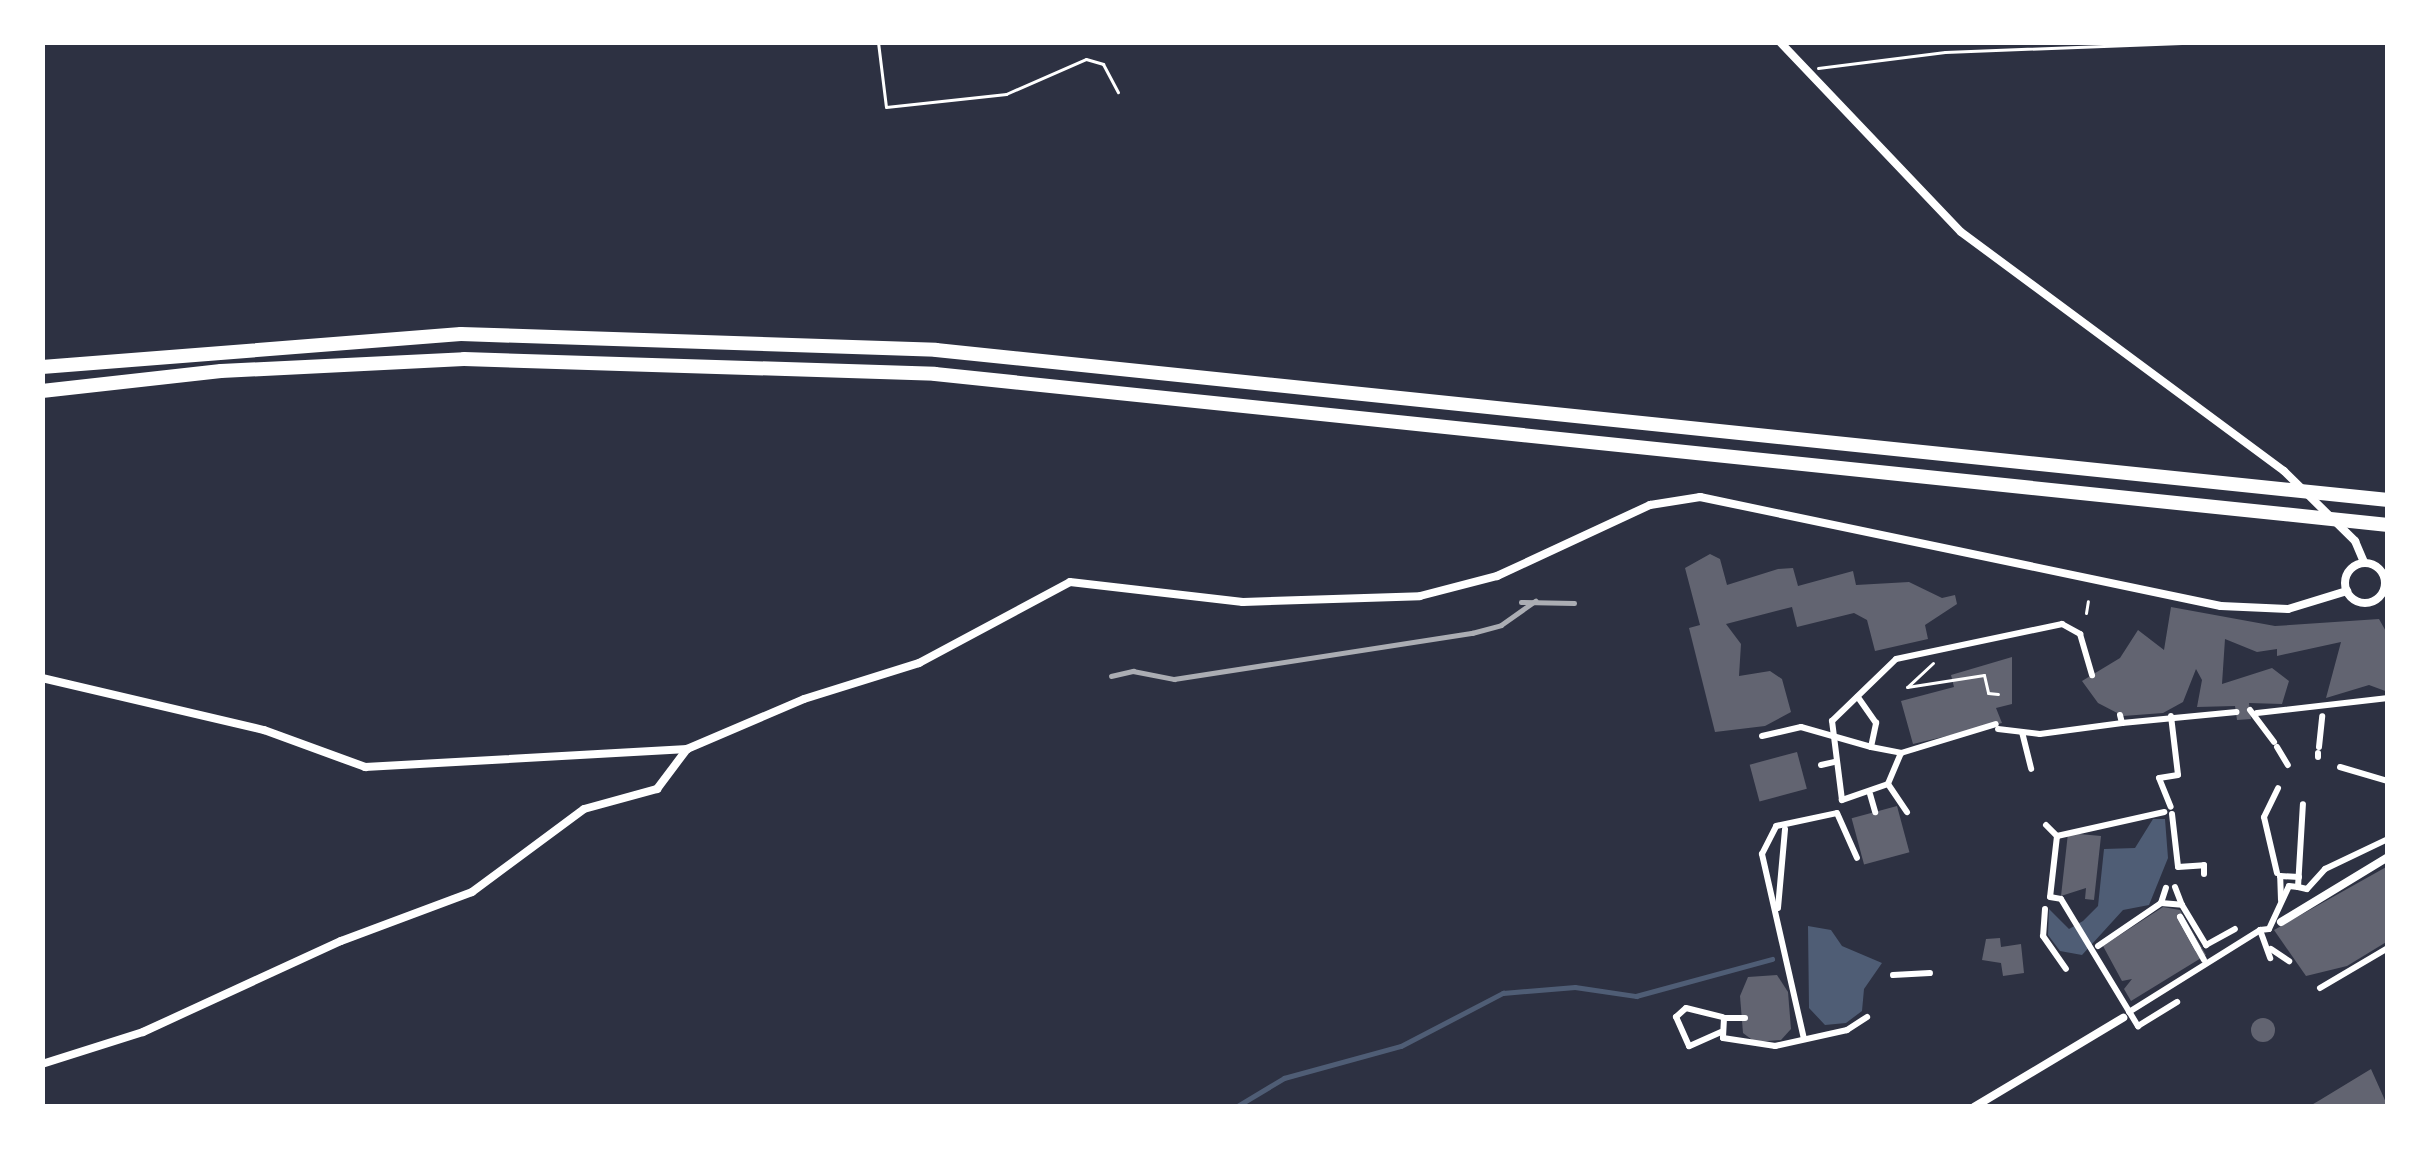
<!DOCTYPE html>
<html>
<head>
<meta charset="utf-8">
<style>
	body { margin:0 }
	#map { position:relative; width:2430px; height:1149px; overflow:hidden; background:#2d3142; font-family:Bitter,serif }
	div>[style] { position:absolute }
	[style*='--x'] { left:calc(var(--x)*1px); top:calc(var(--y)*1px); width:calc(var(--w)*1px); rotate:calc(var(--a)*1deg) }
	.water>* { inset:0; background:#4f5d75 }
	.stream>* { height:4.5px; margin:-2.25px; padding:0 2.25px; transform-origin:2.25px; border-radius:2.25px; background:#4f5d75 }
	.building>* { inset:0; background:#626471; transform-origin:0 0 }
	.round { border-radius:50% }
	.path>* { height:3px; margin:-1.5px; padding:0 1.5px; transform-origin:1.5px; border-radius:1.5px; background:#fff }
	.service>* { height:3px; margin:-1.5px; padding:0 1.5px; transform-origin:1.5px; border-radius:1.5px; background:#fff }
	.pedestrian>* { height:6px; margin:-3px; padding:0 3px; transform-origin:3px; border-radius:3px; background:#fff }
	.minor>* { height:8px; margin:-4px; padding:0 4px; transform-origin:4px; border-radius:4px; background:#fff }
	.minor>.ring { margin:-4px; padding:0; box-sizing:content-box; background:none; border:8px solid #fff; border-radius:50% }
	.motorway>* { height:14px; margin:-7px; padding:0 7px; transform-origin:7px; border-radius:7px; background:#fff }
	.rail>* { height:4.5px; margin:-2.25px; padding:0 2.25px; transform-origin:2.25px; border-radius:2.25px; background:#abadb3 }
	span { translate:-50% -50%; white-space:nowrap; text-align:center; line-height:1.15; -webkit-text-stroke:10px #fff; paint-order:stroke }
	.frame { position:absolute; inset:0; border:45px solid #fff; pointer-events:none }
</style>
</head>
<body>
<div id="map">
	<div class="water">
		<div style="clip-path:polygon(2153px 819px,2165px 819px,2168px 858px,2149px 905px,2123px 910px,2082px 955px,2060px 951px,2048px 935px,2049px 909px,2069px 929px,2083px 921px,2098px 906px,2104px 849px,2135px 848px)"></div>
		<div style="clip-path:polygon(1808px 926px,1831px 930px,1842px 946px,1882px 963px,1864px 989px,1862px 1011px,1846px 1023px,1825px 1025px,1809px 1008px)"></div>
	</div>
	<div class="stream">
		<div style="--x:1236;--y:1107;--w:56;--a:-31.1"></div>
		<div style="--x:1284;--y:1078;--w:121;--a:-15.3"></div>
		<div style="--x:1401;--y:1046;--w:115;--a:-27.5"></div>
		<div style="--x:1503;--y:993;--w:72;--a:-4.8"></div>
		<div style="--x:1575;--y:987;--w:62;--a:8.4"></div>
		<div style="--x:1636;--y:996;--w:141;--a:-15.2"></div>
	</div>
	<div class="building">
		<div style="clip-path:polygon(1710px 554px,1720px 559px,1727px 585px,1778px 569px,1793px 568px,1798px 586px,1853px 571px,1856px 585px,1909px 582px,1942px 598px,1955px 595px,1957px 604px,1925px 625px,1928px 639px,1875px 651px,1867px 620px,1854px 613px,1797px 627px,1792px 607px,1726px 624px,1741px 644px,1739px 676px,1770px 671px,1782px 679px,1791px 712px,1765px 726px,1715px 732px,1689px 628px,1700px 625px,1685px 568px)"></div>
		<div style="clip-path:polygon(2171px 607px,2275px 626px,2379px 619px,2388px 635px,2388px 692px,2369px 685px,2326px 698px,2341px 642px,2277px 656px,2277px 649px,2257px 652px,2225px 639px,2222px 684px,2272px 668px,2289px 681px,2282px 704px,2249px 703px,2251px 719px,2237px 720px,2235px 706px,2197px 707px,2202px 680px,2196px 669px,2183px 702px,2163px 713px,2123px 716px,2098px 703px,2082px 681px,2120px 658px,2138px 630px,2164px 650px)"></div>
		<div style="clip-path:polygon(2012px 657px,2012px 704px,1996px 708px,2002px 723px,1913px 744px,1901px 701px,1954px 687px,1951px 675px)"></div>
		<div style="left:1797px;top:752px;width:38px;height:49px;rotate:75deg"></div>
		<div style="left:1897px;top:806px;width:48px;height:47px;rotate:75deg"></div>
		<div style="clip-path:polygon(2068px 833px,2101px 836px,2094px 900px,2085px 899px,2086px 888px,2061px 896px)"></div>
		<div style="clip-path:polygon(2388px 866px,2388px 941px,2347px 966px,2306px 976px,2274px 930px)"></div>
		<div style="clip-path:polygon(2163px 907px,2180px 910px,2206px 955px,2131px 1001px,2124px 989px,2132px 979px,2122px 981px,2103px 946px)"></div>
		<div style="clip-path:polygon(2000px 938px,2001px 947px,2021px 944px,2024px 973px,2003px 976px,2001px 963px,1982px 960px,1986px 939px)"></div>
		<div style="clip-path:polygon(1777px 975px,1788px 992px,1791px 1029px,1781px 1040px,1755px 1042px,1743px 1033px,1740px 996px,1748px 977px)"></div>
		<div class="round" style="left:2251px;top:1018px;width:24px;height:24px"></div>
		<div style="clip-path:polygon(2371px 1069px,2388px 1107px,2308px 1107px,2320px 1100px)"></div>
	</div>
	<div class="path">
		<div style="--x:878;--y:42;--w:65;--a:83"></div>
		<div style="--x:886;--y:107;--w:121;--a:-6.2"></div>
		<div style="--x:1006;--y:94;--w:87;--a:-23.6"></div>
		<div style="--x:1086;--y:59;--w:18;--a:16"></div>
		<div style="--x:1103;--y:64;--w:32;--a:62"></div>
		<div style="--x:1818;--y:68;--w:128;--a:-7.2"></div>
		<div style="--x:1945;--y:52;--w:263;--a:-2.2"></div>
		<div style="--x:1933;--y:663;--w:35;--a:137"></div>
		<div style="--x:1907;--y:687;--w:78;--a:-8.9"></div>
		<div style="--x:1984;--y:675;--w:18;--a:77"></div>
		<div style="--x:1988;--y:693;--w:10;--a:6"></div>
	</div>
	<div class="service">
		<div style="--x:2086;--y:613;--w:12;--a:-81"></div>
	</div>
	<div class="pedestrian">
		<div style="--x:2250;--y:710;--w:40;--a:53"></div>
		<div style="--x:2257;--y:713;--w:132;--a:-6.5"></div>
		<div style="--x:2120;--y:715;--w:8;--a:76"></div>
		<div style="--x:2122;--y:723;--w:115;--a:-5.5"></div>
		<div style="--x:2171;--y:716;--w:59;--a:83.2"></div>
		<div style="--x:2178;--y:775;--w:19;--a:171"></div>
		<div style="--x:2159;--y:778;--w:31;--a:68"></div>
		<div style="--x:1998;--y:729;--w:42;--a:6.8"></div>
		<div style="--x:2040;--y:734;--w:83;--a:-7.6"></div>
		<div style="--x:2022;--y:732;--w:38;--a:76"></div>
		<div style="--x:1762;--y:736;--w:40;--a:-13"></div>
		<div style="--x:1801;--y:727;--w:73;--a:15.9"></div>
		<div style="--x:1871;--y:747;--w:25;--a:-78"></div>
		<div style="--x:1876;--y:723;--w:32;--a:-125"></div>
		<div style="--x:1871;--y:747;--w:31;--a:11"></div>
		<div style="--x:1901;--y:753;--w:99;--a:-17"></div>
		<div style="--x:2277;--y:747;--w:21;--a:59"></div>
		<div style="--x:2319;--y:747;--w:31;--a:-84"></div>
		<div style="--x:1901;--y:753;--w:34;--a:113"></div>
		<div style="--x:1888;--y:784;--w:49;--a:160.8"></div>
		<div style="--x:1842;--y:800;--w:80;--a:-97.2"></div>
		<div style="--x:1832;--y:721;--w:89;--a:-44.1"></div>
		<div style="--x:1896;--y:659;--w:170;--a:-11.9"></div>
		<div style="--x:2062;--y:624;--w:21;--a:29"></div>
		<div style="--x:2080;--y:634;--w:43;--a:73.7"></div>
		<div style="--x:2318;--y:757;--w:4;--a:-90"></div>
		<div style="--x:1821;--y:765;--w:13;--a:-13"></div>
		<div style="--x:2340;--y:767;--w:50;--a:16.3"></div>
		<div style="--x:1888;--y:784;--w:34;--a:56"></div>
		<div style="--x:1870;--y:794;--w:19;--a:74"></div>
		<div style="--x:2172;--y:814;--w:53;--a:83.5"></div>
		<div style="--x:2178;--y:867;--w:26;--a:-4"></div>
		<div style="--x:2204;--y:865;--w:9;--a:90"></div>
		<div style="--x:2046;--y:825;--w:16;--a:45"></div>
		<div style="--x:2057;--y:836;--w:61;--a:96.5"></div>
		<div style="--x:2050;--y:897;--w:11;--a:10"></div>
		<div style="--x:2061;--y:899;--w:149;--a:58.8"></div>
		<div style="--x:2138;--y:1026;--w:46;--a:-31.6"></div>
		<div style="--x:2057;--y:836;--w:110;--a:-12.6"></div>
		<div style="--x:2277;--y:873;--w:57;--a:-103.1"></div>
		<div style="--x:2264;--y:817;--w:32;--a:-64"></div>
		<div style="--x:2175;--y:887;--w:19;--a:69"></div>
		<div style="--x:2298;--y:887;--w:9;--a:13"></div>
		<div style="--x:2307;--y:889;--w:27;--a:-48"></div>
		<div style="--x:2325;--y:869;--w:70;--a:-25.5"></div>
		<div style="--x:2281;--y:900;--w:24;--a:-92"></div>
		<div style="--x:2280;--y:876;--w:19;--a:3"></div>
		<div style="--x:2161;--y:903;--w:16;--a:-72"></div>
		<div style="--x:1778;--y:908;--w:79;--a:-84.9"></div>
		<div style="--x:2045;--y:909;--w:27;--a:94"></div>
		<div style="--x:2043;--y:936;--w:40;--a:55.1"></div>
		<div style="--x:2260;--y:930;--w:9;--a:-6"></div>
		<div style="--x:2269;--y:929;--w:47;--a:-65.1"></div>
		<div style="--x:2289;--y:886;--w:9;--a:6"></div>
		<div style="--x:2298;--y:887;--w:83;--a:-86.6"></div>
		<div style="--x:2098;--y:946;--w:76;--a:-34.3"></div>
		<div style="--x:2161;--y:903;--w:21;--a:5"></div>
		<div style="--x:2182;--y:905;--w:47;--a:59"></div>
		<div style="--x:2206;--y:945;--w:33;--a:-29"></div>
		<div style="--x:2198;--y:949;--w:37;--a:-119"></div>
		<div style="--x:2180;--y:917;--w:49;--a:60.8"></div>
		<div style="--x:2271;--y:949;--w:22;--a:34"></div>
		<div style="--x:1893;--y:975;--w:37;--a:-3"></div>
		<div style="--x:2320;--y:988;--w:79;--a:-30.5"></div>
		<div style="--x:2129;--y:1012;--w:155;--a:-32"></div>
		<div style="--x:2260;--y:930;--w:30;--a:70"></div>
		<div style="--x:1745;--y:1018;--w:21;--a:180"></div>
		<div style="--x:1724;--y:1018;--w:20;--a:93"></div>
		<div style="--x:1723;--y:1038;--w:53;--a:8.7"></div>
		<div style="--x:1775;--y:1046;--w:74;--a:-12.5"></div>
		<div style="--x:1847;--y:1030;--w:24;--a:-33"></div>
		<div style="--x:1721;--y:1032;--w:35;--a:156"></div>
		<div style="--x:1689;--y:1046;--w:32;--a:-114"></div>
		<div style="--x:1676;--y:1017;--w:13;--a:-42"></div>
		<div style="--x:1686;--y:1008;--w:38;--a:14"></div>
		<div style="--x:1804;--y:1039;--w:190;--a:-102.8"></div>
		<div style="--x:1762;--y:854;--w:31;--a:-63"></div>
		<div style="--x:1776;--y:826;--w:62;--a:-12"></div>
		<div style="--x:1837;--y:813;--w:49;--a:66"></div>
	</div>
	<div class="minor">
		<div style="--x:1780;--y:42;--w:262;--a:46.4"></div>
		<div style="--x:1961;--y:232;--w:402;--a:36.5"></div>
		<div style="--x:2284;--y:471;--w:100;--a:44.6"></div>
		<div style="--x:2355;--y:541;--w:23;--a:67"></div>
		<div class="ring" style="left:2345px;top:563px;width:32px;height:32px"></div>
		<div style="--x:42;--y:678;--w:228;--a:13.2"></div>
		<div style="--x:264;--y:730;--w:108;--a:20.1"></div>
		<div style="--x:365;--y:767;--w:323;--a:-3.2"></div>
		<div style="--x:2281;--y:922;--w:125;--a:-31.3"></div>
		<div style="--x:42;--y:1064;--w:106;--a:-17.6"></div>
		<div style="--x:143;--y:1032;--w:218;--a:-24.7"></div>
		<div style="--x:341;--y:941;--w:140;--a:-20.5"></div>
		<div style="--x:472;--y:892;--w:139;--a:-36.5"></div>
		<div style="--x:584;--y:809;--w:76;--a:-15.3"></div>
		<div style="--x:657;--y:789;--w:50;--a:-53.1"></div>
		<div style="--x:687;--y:749;--w:127;--a:-23.1"></div>
		<div style="--x:804;--y:699;--w:121;--a:-17.4"></div>
		<div style="--x:919;--y:663;--w:171;--a:-28.2"></div>
		<div style="--x:1070;--y:582;--w:174;--a:6.6"></div>
		<div style="--x:1243;--y:602;--w:177;--a:-1.9"></div>
		<div style="--x:1420;--y:596;--w:80;--a:-14.6"></div>
		<div style="--x:1497;--y:576;--w:169;--a:-24.9"></div>
		<div style="--x:1650;--y:505;--w:51;--a:-9.1"></div>
		<div style="--x:1700;--y:497;--w:532;--a:11.82"></div>
		<div style="--x:2221;--y:606;--w:67;--a:2.6"></div>
		<div style="--x:2288;--y:609;--w:62;--a:-17"></div>
		<div style="--x:1974;--y:1107;--w:174;--a:-30.9"></div>
	</div>
	<div class="motorway">
		<div style="--x:42;--y:367;--w:420;--a:-4.5"></div>
		<div style="--x:461;--y:334;--w:475;--a:1.9"></div>
		<div style="--x:936;--y:350;--w:1460;--a:5.9"></div>
		<div style="--x:42;--y:391;--w:180;--a:-6.4"></div>
		<div style="--x:221;--y:371;--w:243;--a:-2.8"></div>
		<div style="--x:464;--y:359;--w:471;--a:1.8"></div>
		<div style="--x:935;--y:374;--w:1461;--a:5.93"></div>
	</div>
	<div class="rail">
		<div style="--x:1521;--y:602;--w:53;--a:1.1"></div>
		<div style="--x:1111;--y:676;--w:23;--a:-13"></div>
		<div style="--x:1133;--y:671;--w:42;--a:11"></div>
		<div style="--x:1174;--y:679;--w:302;--a:-8.8"></div>
		<div style="--x:1472;--y:633;--w:30;--a:-15"></div>
		<div style="--x:1501;--y:625;--w:42;--a:-35.2"></div>
	</div>
	<div class="frame"></div>
</div>
</body>
</html>
